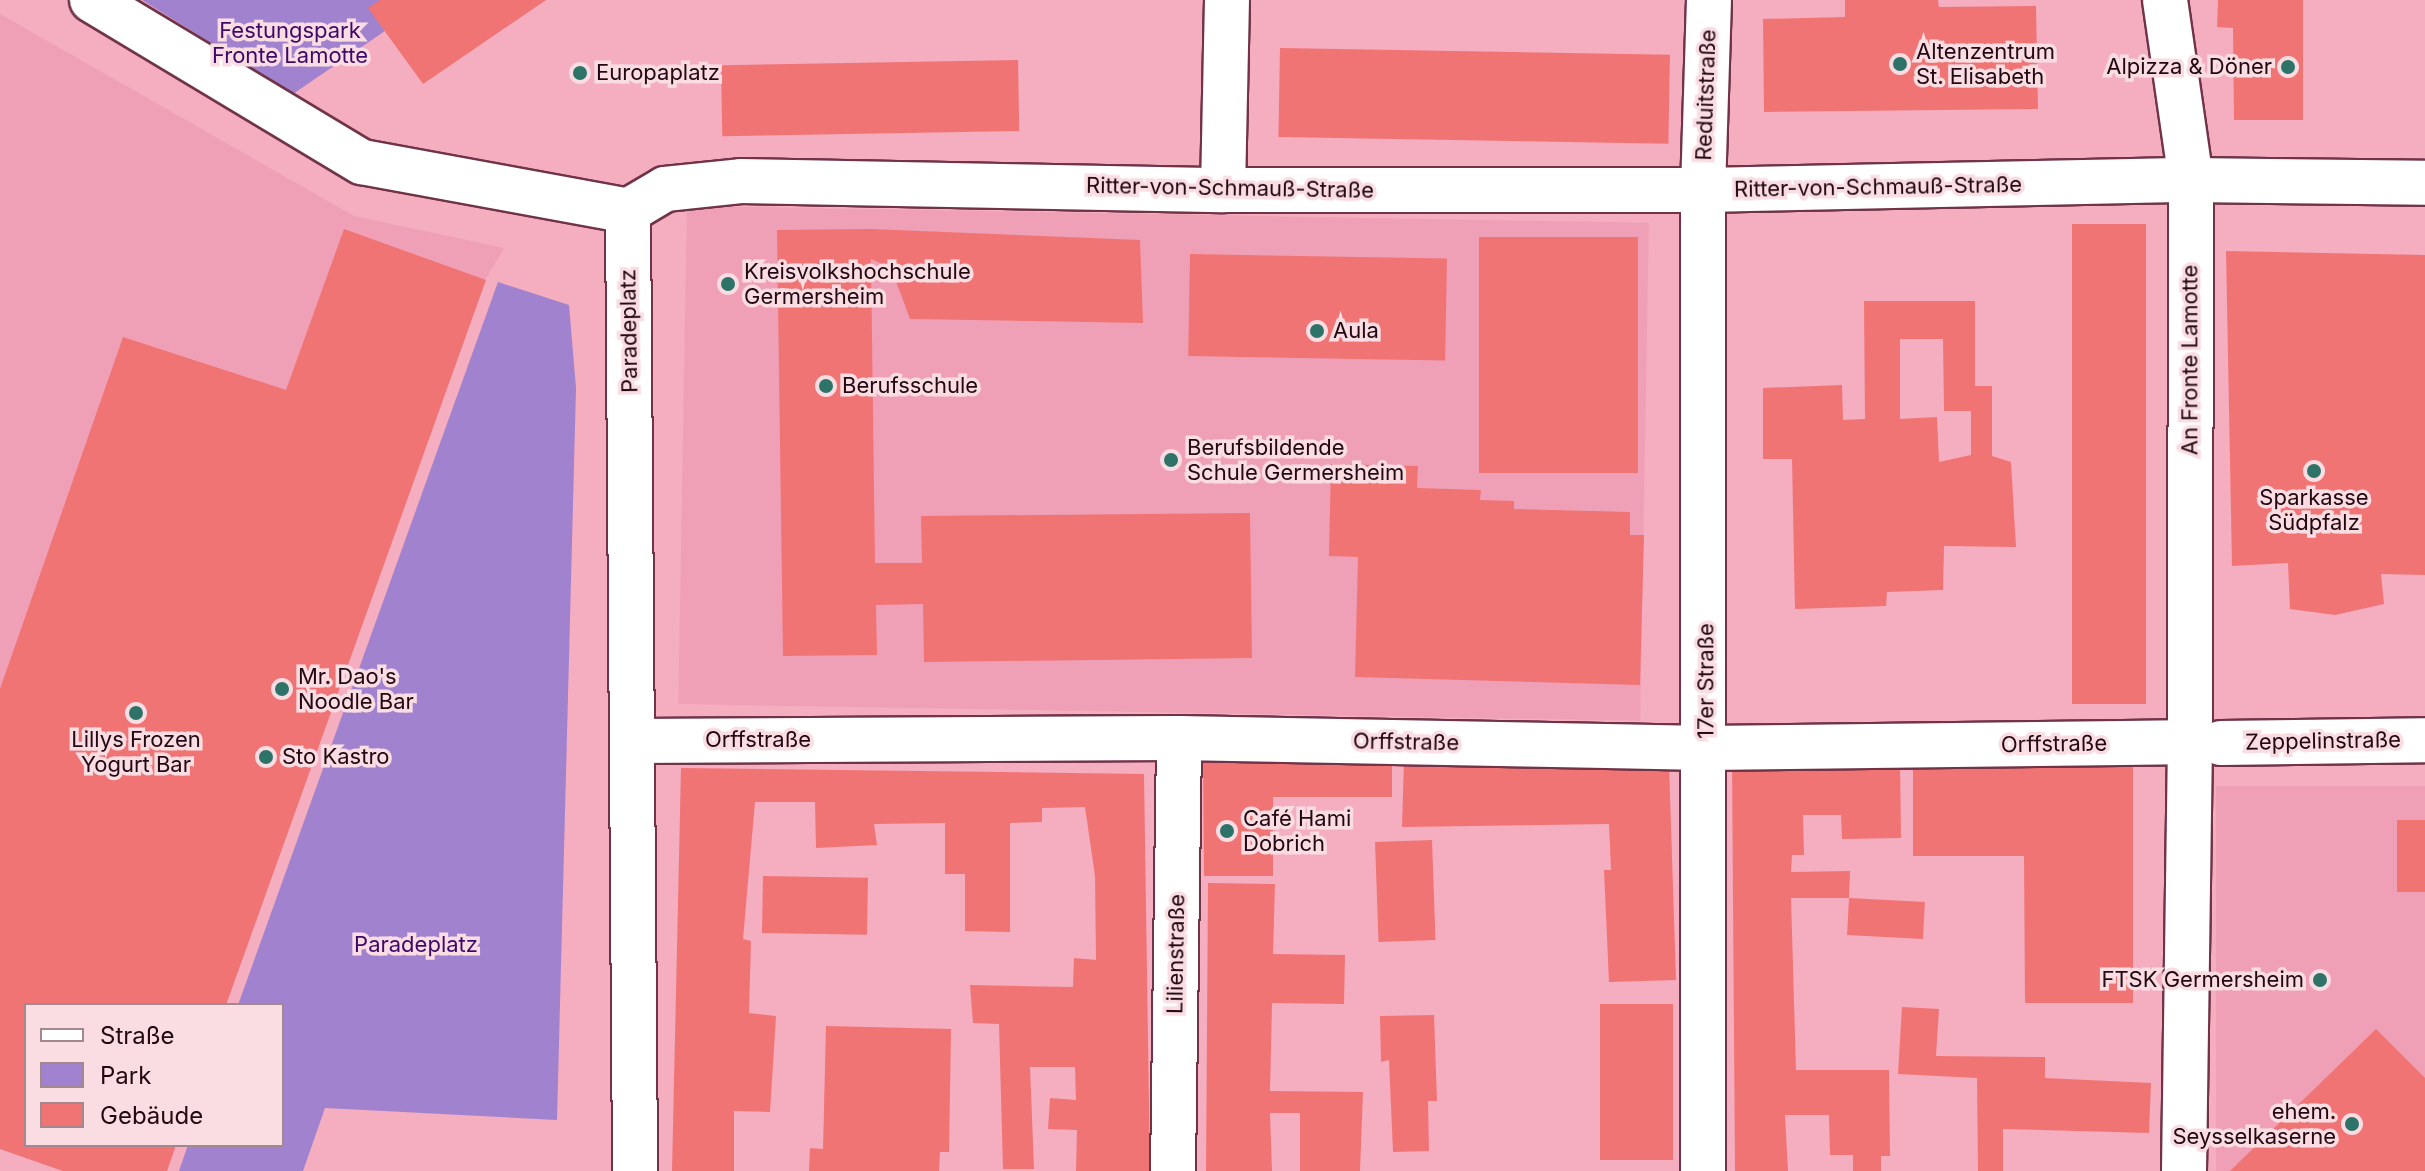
<!DOCTYPE html>
<html>
<head>
<meta charset="utf-8">
<style>
	body { margin:0 }
	#map { position:relative; width:2425px; height:1171px; overflow:hidden; background:#f5adc0; font-family:Inter,sans-serif }
	div>[style] { position:absolute }
	[style*='--x'] { left:calc(var(--x)*1px); top:calc(var(--y)*1px); width:calc(var(--w)*1px); rotate:calc(var(--a)*1deg) }
	.built>* { inset:0; background:#efa0b6; transform-origin:0 0 }
	.green>* { inset:0; background:#a082ce }
	.building>* { inset:0; background:#f07474; transform-origin:0 0 }
	.roads { filter:drop-shadow(2px 0 #713447) drop-shadow(-2px 0 #713447) drop-shadow(0 2px #713447) drop-shadow(0 -2px #713447) }
	.minor>* { height:44px; margin:-22px; padding:0 22px; transform-origin:22px; border-radius:22px; background:#fff }
	.dots>* { width:22px; height:22px; translate:-50% -50%; box-sizing:border-box; border:4px solid #fadce3; border-radius:50% }
	span { translate:-50% -50%; white-space:nowrap; text-align:center; line-height:1.15; -webkit-text-stroke:7px #fadce3; paint-order:stroke }
	.park-label { font-size:22px; color:#3d0a69 }
	.poi-label { font-size:22px; color:#220911 }
	.left { translate:0 -50%; text-align:left }
	.right { translate:-100% -50%; text-align:right }
	.street-label { font-size:22px; color:#220911 }
	.legend { position:absolute; left:24px; top:1003px; width:260px; height:144px; box-sizing:border-box; background:#fadce3; border:2px solid #a4888f; margin:0; padding:10px 14px; list-style:none; font-size:24px; color:#220911 }
	.legend li { display:flex; align-items:center; gap:16px; height:40px }
	.legend b { width:40px; border:2px solid #a4888f }
</style>
</head>
<body>
<div id="map">
	<div class="built">
		<div style="clip-path:polygon(0 14px,354px 216px,504px 248px,485px 280px,226px 1005px,26px 1005px,26px 1145px,176px 1145px,167px 1171px,63px 1171px,0 1149px)"></div>
		<div style="left:687px;top:206px;width:962px;height:498px;rotate:1deg"></div>
		<div style="left:2425px;top:786px;width:385px;height:209px;rotate:90deg"></div>
	</div>
	<div class="green">
		<div style="clip-path:polygon(142px 0,430px 0,293px 94px)"></div>
		<div style="clip-path:polygon(498px 282px,569px 305px,576px 388px,557px 1120px,325px 1108px,303px 1171px,179px 1171px,188px 1145px,282px 1145px,282px 1005px,238px 1005px)"></div>
	</div>
	<div class="building">
		<div style="clip-path:polygon(380px 0,546px 0,423px 84px,368px 8px)"></div>
		<div style="clip-path:polygon(1845px 0,1938px 0,1939px 7px,2036px 6px,2038px 109px,1764px 112px,1763px 19px,1845px 17px)"></div>
		<div style="clip-path:polygon(2218px 0,2303px 0,2303px 120px,2234px 120px,2233px 28px,2217px 27px)"></div>
		<div style="left:1280px;top:48px;width:390px;height:89px;rotate:1deg"></div>
		<div style="left:1018px;top:60px;width:71px;height:297px;rotate:89deg"></div>
		<div style="left:2146px;top:224px;width:480px;height:74px;rotate:90deg"></div>
		<div style="clip-path:polygon(344px 229px,486px 280px,226px 1005px,26px 1005px,26px 1145px,176px 1145px,167px 1171px,63px 1171px,0 1149px,0 689px,123px 337px,286px 390px)"></div>
		<div style="clip-path:polygon(871px 229px,1140px 240px,1143px 323px,910px 319px,891px 268px,871px 259px,875px 563px,922px 563px,921px 516px,1250px 513px,1252px 658px,924px 662px,923px 604px,876px 605px,877px 655px,783px 656px,777px 230px)"></div>
		<div style="left:1479px;top:237px;width:159px;height:236px"></div>
		<div style="clip-path:polygon(2226px 251px,2425px 255px,2425px 575px,2381px 574px,2384px 604px,2335px 615px,2290px 609px,2288px 563px,2232px 566px)"></div>
		<div style="left:1190px;top:254px;width:257px;height:102px;rotate:1deg"></div>
		<div style="clip-path:polygon(evenodd,1864px 301px,1975px 301px,1975px 386px,1992px 386px,1992px 456px,2011px 462px,2016px 547px,1944px 546px,1943px 590px,1887px 592px,1886px 606px,1795px 609px,1792px 459px,1763px 459px,1763px 388px,1842px 385px,1843px 420px,1865px 419px,1864px 301px,1900px 339px,1943px 339px,1944px 411px,1971px 411px,1971px 455px,1939px 462px,1937px 417px,1900px 419px,1900px 339px)"></div>
		<div style="clip-path:polygon(1331px 464px,1418px 466px,1417px 488px,1481px 490px,1480px 500px,1514px 501px,1514px 509px,1630px 512px,1630px 535px,1644px 535px,1640px 685px,1355px 677px,1358px 557px,1329px 556px)"></div>
		<div style="clip-path:polygon(1203px 758px,1392px 758px,1392px 797px,1273px 797px,1273px 876px,1204px 876px)"></div>
		<div style="clip-path:polygon(1404px 760px,1669px 764px,1676px 980px,1609px 982px,1604px 870px,1611px 870px,1609px 824px,1402px 827px)"></div>
		<div style="clip-path:polygon(1900px 762px,1901px 838px,1842px 839px,1841px 815px,1803px 815px,1804px 855px,1792px 855px,1791px 872px,1850px 871px,1849px 898px,1791px 898px,1796px 1070px,1889px 1070px,1890px 1156px,1881px 1156px,1881px 1171px,1853px 1171px,1853px 1155px,1830px 1155px,1829px 1115px,1785px 1115px,1788px 1171px,1735px 1171px,1732px 763px)"></div>
		<div style="clip-path:polygon(1913px 763px,2133px 763px,2133px 1003px,2025px 1003px,2024px 856px,1913px 856px)"></div>
		<div style="clip-path:polygon(681px 768px,1144px 774px,1150px 1171px,1076px 1171px,1077px 1130px,1048px 1129px,1050px 1098px,1076px 1100px,1075px 1067px,1030px 1067px,1034px 1169px,1003px 1169px,999px 1024px,973px 1023px,970px 985px,1073px 987px,1074px 958px,1096px 960px,1095px 876px,1085px 807px,1042px 808px,1042px 822px,1010px 823px,1010px 932px,965px 931px,965px 874px,945px 874px,945px 823px,874px 824px,877px 845px,816px 848px,815px 802px,755px 802px,743px 939px,751px 941px,749px 1013px,776px 1016px,770px 1112px,734px 1111px,734px 1171px,672px 1171px)"></div>
		<div style="left:2397px;top:820px;width:28px;height:72px"></div>
		<div style="left:1432px;top:840px;width:100px;height:57px;rotate:88deg"></div>
		<div style="left:763px;top:876px;width:105px;height:57px;rotate:1deg"></div>
		<div style="clip-path:polygon(1208px 883px,1275px 884px,1273px 954px,1345px 955px,1344px 1004px,1272px 1003px,1270px 1091px,1363px 1092px,1360px 1171px,1300px 1171px,1300px 1113px,1270px 1113px,1272px 1171px,1206px 1171px)"></div>
		<div style="left:1849px;top:898px;width:76px;height:37px;rotate:3deg"></div>
		<div style="left:1673px;top:1004px;width:156px;height:73px;rotate:90deg"></div>
		<div style="clip-path:polygon(1902px 1007px,1939px 1009px,1936px 1056px,2045px 1057px,2045px 1078px,2151px 1083px,2149px 1133px,2003px 1129px,2003px 1171px,1978px 1171px,1977px 1078px,1898px 1074px)"></div>
		<div style="clip-path:polygon(1434px 1015px,1437px 1101px,1428px 1101px,1429px 1151px,1393px 1152px,1389px 1060px,1381px 1062px,1380px 1016px)"></div>
		<div style="clip-path:polygon(826px 1026px,951px 1029px,949px 1152px,940px 1152px,939px 1171px,809px 1171px,810px 1148px,823px 1149px)"></div>
		<div style="clip-path:polygon(2376px 1029px,2425px 1078px,2425px 1171px,2230px 1171px)"></div>
	</div>
	<div class="roads">
		<div class="minor">
			<div style="--x:92;--y:0;--w:315;--a:31"></div>
			<div style="--x:362;--y:162;--w:270;--a:10.4"></div>
			<div style="--x:628;--y:211;--w:43;--a:-30.7"></div>
			<div style="--x:665;--y:189;--w:76;--a:-6"></div>
			<div style="--x:741;--y:181;--w:482;--a:1.1"></div>
			<div style="--x:1223;--y:190;--w:480;--a:0"></div>
			<div style="--x:1703;--y:190;--w:488;--a:-1.2"></div>
			<div style="--x:2191;--y:180;--w:234;--a:0.7"></div>
			<div style="--x:2165;--y:0;--w:182;--a:81.8"></div>
			<div style="--x:2191;--y:180;--w:541;--a:90.11"></div>
			<div style="--x:1223;--y:190;--w:190;--a:-88.8"></div>
			<div style="--x:628;--y:211;--w:960;--a:89.58"></div>
			<div style="--x:633;--y:741;--w:546;--a:-0.31"></div>
			<div style="--x:1179;--y:738;--w:527;--a:1.09"></div>
			<div style="--x:1706;--y:748;--w:473;--a:-0.7"></div>
			<div style="--x:2221;--y:743;--w:204;--a:-0.8"></div>
			<div style="--x:1173;--y:1171;--w:433;--a:-89.2"></div>
			<div style="--x:1703;--y:1171;--w:981;--a:-90"></div>
			<div style="--x:1703;--y:190;--w:190;--a:-88.2"></div>
			<div style="--x:2184;--y:1171;--w:412;--a:-89.2"></div>
		</div>
	</div>
	<div class="dots">
		<div style="left:1900px;top:64px;background:#2d7368"></div>
		<div style="left:2288px;top:67px;background:#2d7368"></div>
		<div style="left:580px;top:73px;background:#2d7368"></div>
		<div style="left:728px;top:284px;background:#2d7368"></div>
		<div style="left:1317px;top:331px;background:#2d7368"></div>
		<div style="left:826px;top:386px;background:#2d7368"></div>
		<div style="left:1171px;top:460px;background:#2d7368"></div>
		<div style="left:2314px;top:471px;background:#2d7368"></div>
		<div style="left:282px;top:689px;background:#2d7368"></div>
		<div style="left:136px;top:713px;background:#2d7368"></div>
		<div style="left:266px;top:757px;background:#2d7368"></div>
		<div style="left:1227px;top:831px;background:#2d7368"></div>
		<div style="left:2320px;top:980px;background:#2d7368"></div>
		<div style="left:2352px;top:1124px;background:#2d7368"></div>
	</div>
	<div class="park-label">
		<span style="left:290px;top:43px">Festungspark<br>Fronte Lamotte</span>
		<span style="left:416px;top:945px">Paradeplatz</span>
	</div>
	<div class="poi-label">
		<span class="left" style="left:1916px;top:64px">Altenzentrum<br>St. Elisabeth</span>
		<span class="right" style="left:2272px;top:67px">Alpizza &amp; Döner</span>
		<span class="left" style="left:596px;top:73px">Europaplatz</span>
		<span class="left" style="left:744px;top:284px">Kreisvolkshochschule<br>Germersheim</span>
		<span class="left" style="left:1333px;top:331px">Aula</span>
		<span class="left" style="left:842px;top:386px">Berufsschule</span>
		<span class="left" style="left:1187px;top:460px">Berufsbildende<br>Schule Germersheim</span>
		<span style="left:2314px;top:510px">Sparkasse<br>Südpfalz</span>
		<span class="left" style="left:298px;top:689px">Mr. Dao's<br>Noodle Bar</span>
		<span style="left:136px;top:752px">Lillys Frozen<br>Yogurt Bar</span>
		<span class="left" style="left:282px;top:757px">Sto Kastro</span>
		<span class="left" style="left:1243px;top:831px">Café Hami<br>Dobrich</span>
		<span class="right" style="left:2304px;top:980px">FTSK Germersheim</span>
		<span class="right" style="left:2336px;top:1124px">ehem.<br>Seysselkaserne</span>
	</div>
	<div class="street-label">
		<span style="left:1706px;top:95px;rotate:-88deg">Reduitstraße</span>
		<span style="left:1878px;top:187px;rotate:-1deg">Ritter-von-Schmauß-Straße</span>
		<span style="left:1230px;top:188px;rotate:1deg">Ritter-von-Schmauß-Straße</span>
		<span style="left:629px;top:331px;rotate:-91deg">Paradeplatz</span>
		<span style="left:2190px;top:360px;rotate:-90deg">An Fronte Lamotte</span>
		<span style="left:1706px;top:681px;rotate:-90deg">17er Straße</span>
		<span style="left:758px;top:740px">Orffstraße</span>
		<span style="left:2323px;top:741px;rotate:-1deg">Zeppelinstraße</span>
		<span style="left:1406px;top:742px;rotate:1deg">Orffstraße</span>
		<span style="left:2054px;top:744px;rotate:-1deg">Orffstraße</span>
		<span style="left:1176px;top:954px;rotate:-89deg">Lilienstraße</span>
	</div>
	<ul class="legend">
	<li><b style="height:10px;background:#fff"></b>Straße</li>
	<li><b style="height:22px;background:#a082ce"></b>Park</li>
	<li><b style="height:22px;background:#f07474"></b>Gebäude</li>
	</ul>
</div>
</body>
</html>
